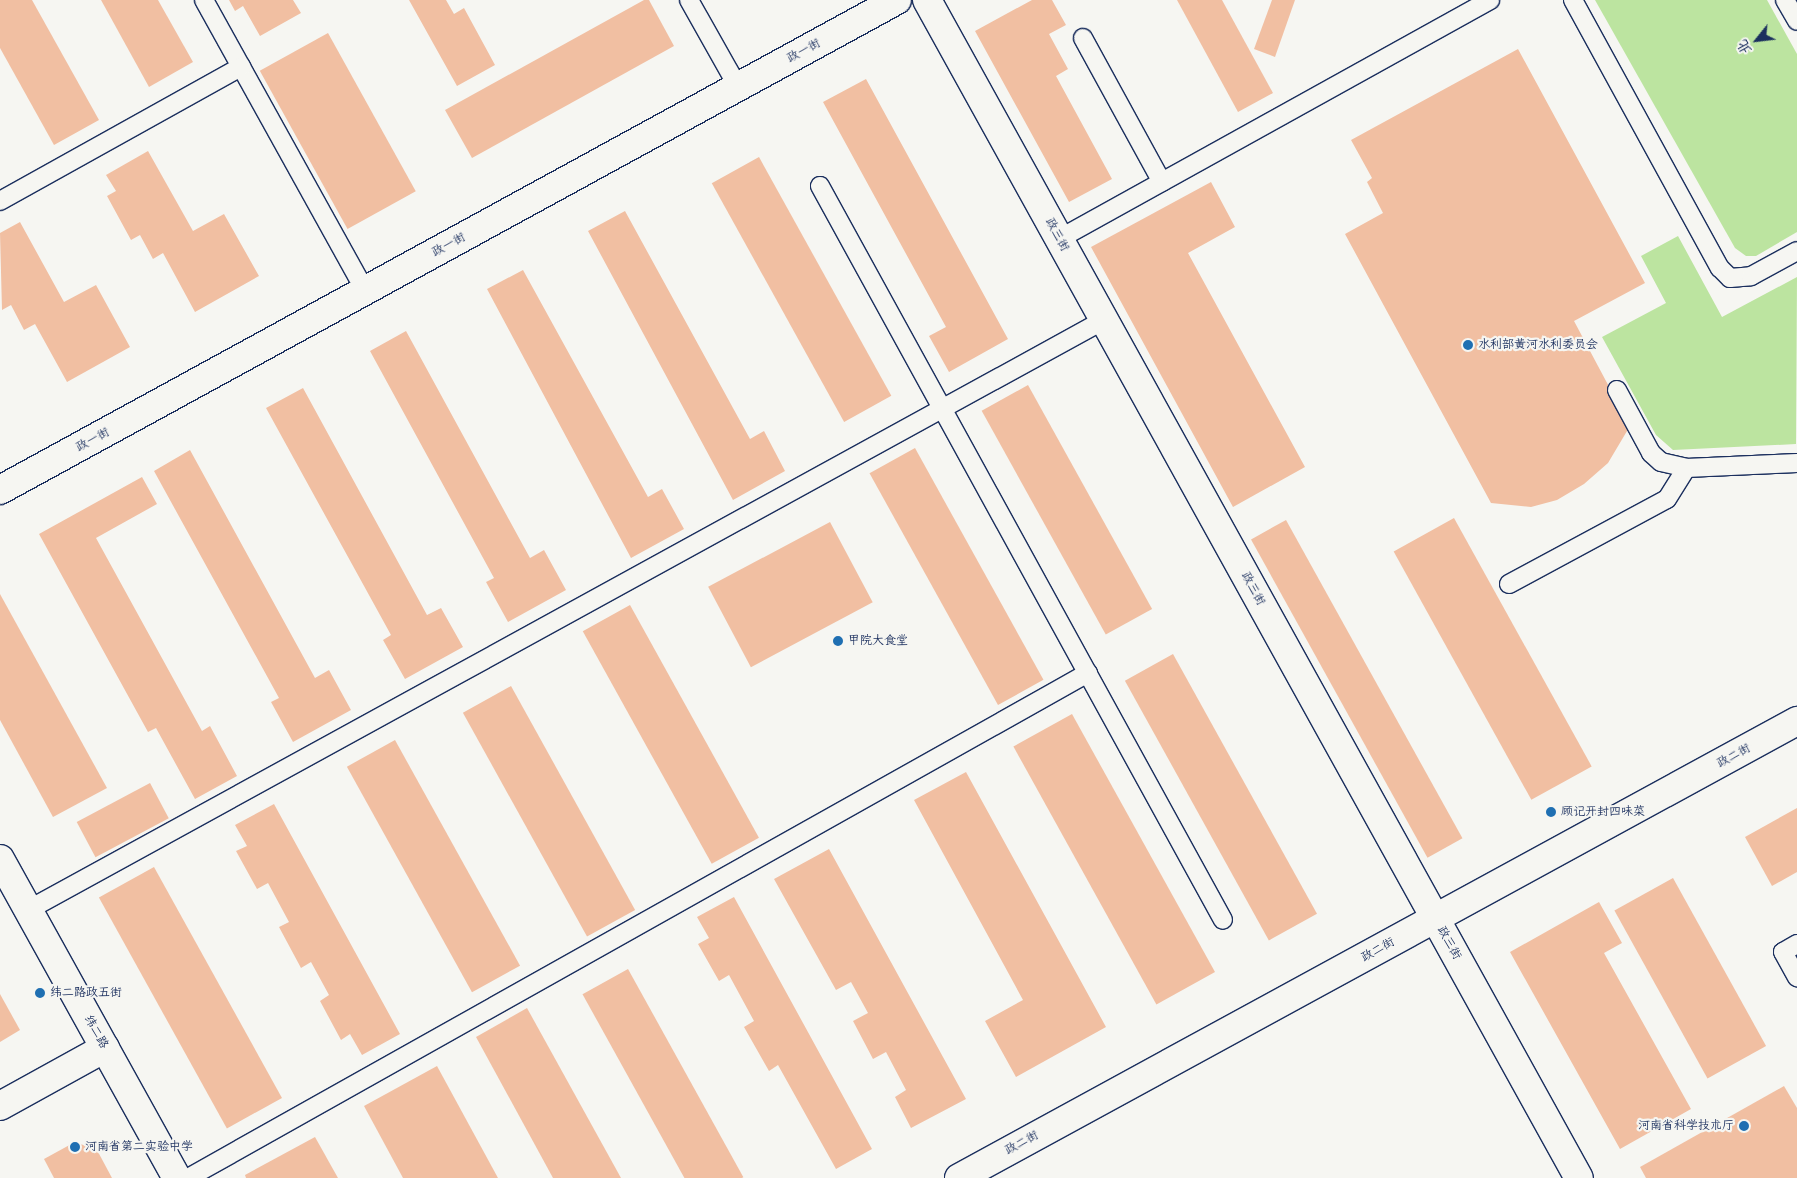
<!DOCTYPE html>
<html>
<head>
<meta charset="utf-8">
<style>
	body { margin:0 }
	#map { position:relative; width:1797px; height:1178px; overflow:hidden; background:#f6f6f2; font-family:"Shantell Sans","LXGW WenKai TC",sans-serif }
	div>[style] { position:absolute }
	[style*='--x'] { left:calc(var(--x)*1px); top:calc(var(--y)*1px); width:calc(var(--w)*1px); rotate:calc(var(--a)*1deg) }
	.green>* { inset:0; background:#bce4a0 }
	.building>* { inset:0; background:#f1bfa2; transform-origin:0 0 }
	.roads { filter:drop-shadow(1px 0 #1b2f5e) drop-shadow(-1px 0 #1b2f5e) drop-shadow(0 1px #1b2f5e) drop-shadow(0 -1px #1b2f5e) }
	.lane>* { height:18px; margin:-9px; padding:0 9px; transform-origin:9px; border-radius:9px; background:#f6f6f2 }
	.street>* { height:28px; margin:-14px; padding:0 14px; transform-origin:14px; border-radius:14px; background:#f6f6f2 }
	.dots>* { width:14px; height:14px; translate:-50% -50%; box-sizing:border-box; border:2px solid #f6f6f2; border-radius:50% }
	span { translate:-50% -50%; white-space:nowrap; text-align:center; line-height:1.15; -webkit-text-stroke:4.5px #f6f6f2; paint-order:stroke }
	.street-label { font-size:12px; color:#1b2f5e }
	.poi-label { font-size:12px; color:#1b2f5e }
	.left { translate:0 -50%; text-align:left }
	.right { translate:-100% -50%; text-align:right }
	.north { position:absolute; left:1732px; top:15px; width:50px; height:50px; -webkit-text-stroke:4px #f6f6f2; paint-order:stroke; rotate:241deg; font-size:14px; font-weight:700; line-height:20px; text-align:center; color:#1b2f5e }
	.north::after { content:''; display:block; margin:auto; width:18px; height:22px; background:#1b2f5e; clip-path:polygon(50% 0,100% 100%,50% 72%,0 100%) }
</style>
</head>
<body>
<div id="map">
	<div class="green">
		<div style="clip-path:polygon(1595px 0,1767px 0,1797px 54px,1797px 232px,1756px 256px,1746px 256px,1735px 248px)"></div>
		<div style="clip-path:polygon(1678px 236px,1722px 317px,1797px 277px,1796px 444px,1673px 450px,1656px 435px,1602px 337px,1666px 303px,1641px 256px)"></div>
	</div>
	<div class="building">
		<div style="clip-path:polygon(0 0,32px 0,99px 120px,54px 145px,0 48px)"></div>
		<div style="clip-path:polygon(101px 0,158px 0,193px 62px,149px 87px)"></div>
		<div style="clip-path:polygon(229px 0,293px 0,301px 13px,260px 36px,243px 6px,235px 11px)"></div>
		<div style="clip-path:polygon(409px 0,446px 0,454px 14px,464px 8px,495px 65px,457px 86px)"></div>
		<div style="clip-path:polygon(644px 0,649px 0,674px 46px,472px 158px,445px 110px)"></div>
		<div style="clip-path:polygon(1032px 0,1052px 0,1066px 25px,1049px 34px,1068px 69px,1056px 76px,1112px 179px,1069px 202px,975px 31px)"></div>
		<div style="clip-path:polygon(1177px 0,1222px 0,1273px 93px,1238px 112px)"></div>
		<div style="clip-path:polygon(1272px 0,1295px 0,1275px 57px,1254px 49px)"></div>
		<div style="left:328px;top:33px;width:181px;height:78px;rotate:61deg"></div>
		<div style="clip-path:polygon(1518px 49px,1645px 283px,1574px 321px,1630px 426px,1608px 463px,1584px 484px,1557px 500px,1531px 507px,1491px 503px,1345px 234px,1383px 213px,1367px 182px,1372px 178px,1351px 140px)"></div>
		<div style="clip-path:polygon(866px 79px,1008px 339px,949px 372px,929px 336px,946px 327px,823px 102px)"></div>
		<div style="clip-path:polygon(148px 151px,193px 231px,224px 214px,259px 276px,195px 312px,163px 253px,153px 259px,140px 235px,131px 240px,107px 196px,116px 191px,106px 175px)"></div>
		<div style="left:759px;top:157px;width:273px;height:54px;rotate:61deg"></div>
		<div style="clip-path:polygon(1211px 182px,1235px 227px,1188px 253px,1305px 467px,1233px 507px,1091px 247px)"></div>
		<div style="clip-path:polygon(625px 211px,750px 439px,764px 431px,785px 471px,733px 500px,588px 231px)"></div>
		<div style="clip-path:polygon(20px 222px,64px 302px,96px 285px,130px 347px,67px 382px,35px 324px,24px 330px,11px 305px,2px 310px,0 233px)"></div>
		<div style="clip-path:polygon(523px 270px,648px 497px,662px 489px,684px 529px,631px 558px,487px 289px)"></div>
		<div style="clip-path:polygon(406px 331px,530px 558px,544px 550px,566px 590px,508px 622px,486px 582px,494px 578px,370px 351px)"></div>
		<div style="left:1028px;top:385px;width:256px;height:53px;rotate:61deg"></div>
		<div style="clip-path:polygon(303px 388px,427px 615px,441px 608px,463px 647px,405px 679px,383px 640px,391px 635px,266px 408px)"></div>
		<div style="left:915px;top:448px;width:265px;height:52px;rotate:61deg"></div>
		<div style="clip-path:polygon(190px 450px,315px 678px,329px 670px,351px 710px,293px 742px,271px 702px,279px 698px,154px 471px)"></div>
		<div style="clip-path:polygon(142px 477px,157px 504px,96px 538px,202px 731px,210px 726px,237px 776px,195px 799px,156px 728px,148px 732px,39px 534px)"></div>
		<div style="left:1454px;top:518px;width:284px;height:69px;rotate:61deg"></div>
		<div style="left:1286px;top:520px;width:364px;height:40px;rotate:61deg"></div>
		<div style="left:830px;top:522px;width:91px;height:138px;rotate:62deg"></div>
		<div style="clip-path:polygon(0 594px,107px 788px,53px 817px,0 720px)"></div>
		<div style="left:630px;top:605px;width:266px;height:54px;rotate:61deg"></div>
		<div style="left:1173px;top:654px;width:297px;height:55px;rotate:61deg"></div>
		<div style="left:511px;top:686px;width:256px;height:55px;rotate:61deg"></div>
		<div style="left:1072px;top:714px;width:295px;height:67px;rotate:61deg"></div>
		<div style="left:395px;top:740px;width:258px;height:55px;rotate:61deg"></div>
		<div style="clip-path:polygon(966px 772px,1106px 1027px,1016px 1077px,985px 1021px,1023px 1000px,914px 800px)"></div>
		<div style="left:150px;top:783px;width:40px;height:83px;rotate:62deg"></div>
		<div style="clip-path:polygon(274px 804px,400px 1034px,362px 1055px,350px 1034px,341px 1040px,320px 1001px,329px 995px,311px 962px,301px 968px,279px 927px,289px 922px,268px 883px,257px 889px,236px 851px,247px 846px,235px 825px)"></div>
		<div style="clip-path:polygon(1797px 808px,1797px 872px,1772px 886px,1745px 837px)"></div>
		<div style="clip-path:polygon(829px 849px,966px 1099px,911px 1128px,895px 1097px,906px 1090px,886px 1052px,873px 1059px,853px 1021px,868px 1013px,851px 982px,836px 990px,774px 879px)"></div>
		<div style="left:154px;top:867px;width:264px;height:63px;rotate:61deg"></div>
		<div style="left:1673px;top:878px;width:192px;height:67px;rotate:61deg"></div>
		<div style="clip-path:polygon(734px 897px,872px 1149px,836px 1169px,778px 1065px,769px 1071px,744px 1027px,754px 1021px,729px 975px,719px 981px,698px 944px,709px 938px,697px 917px)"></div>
		<div style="clip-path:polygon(1599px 902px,1622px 943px,1604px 953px,1691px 1109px,1620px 1149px,1510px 952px)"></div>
		<div style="left:628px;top:969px;width:238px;height:52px;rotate:61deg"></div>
		<div style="clip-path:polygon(0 994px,20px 1030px,0 1042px)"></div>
		<div style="clip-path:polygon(527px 1008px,621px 1178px,553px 1178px,476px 1037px)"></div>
		<div style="clip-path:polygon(437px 1066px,498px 1178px,403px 1178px,364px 1106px)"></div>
		<div style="clip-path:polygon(1784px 1086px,1797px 1108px,1797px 1178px,1646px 1178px,1640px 1167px)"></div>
		<div style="clip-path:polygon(315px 1137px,338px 1178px,246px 1178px,245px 1175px)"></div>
		<div style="clip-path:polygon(75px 1142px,97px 1150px,112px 1178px,54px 1178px,44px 1159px)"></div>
	</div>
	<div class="roads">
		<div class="lane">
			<div style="--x:204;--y:0;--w:333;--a:61"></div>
			<div style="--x:689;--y:0;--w:100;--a:60.6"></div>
			<div style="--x:1573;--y:0;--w:306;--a:61.3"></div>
			<div style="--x:1720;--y:268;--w:14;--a:45"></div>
			<div style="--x:1730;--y:278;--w:21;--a:-5"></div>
			<div style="--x:1751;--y:276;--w:52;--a:-28.5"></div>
			<div style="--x:1785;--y:0;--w:24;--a:60"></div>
			<div style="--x:1083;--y:38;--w:164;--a:61.3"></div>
			<div style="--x:820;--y:186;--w:837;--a:61.23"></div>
			<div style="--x:0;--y:201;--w:276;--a:-29.1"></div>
			<div style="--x:1059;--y:239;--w:493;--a:-29"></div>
			<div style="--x:1617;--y:390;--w:72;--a:61.6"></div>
			<div style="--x:1651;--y:453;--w:13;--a:42"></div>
			<div style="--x:1661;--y:462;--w:26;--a:13"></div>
			<div style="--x:1686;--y:468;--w:111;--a:-2.6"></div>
			<div style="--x:1509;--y:584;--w:179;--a:-28.3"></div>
			<div style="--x:1667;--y:499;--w:36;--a:-58"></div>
			<div style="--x:28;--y:910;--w:1227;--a:-28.74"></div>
			<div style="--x:1797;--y:944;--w:16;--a:150"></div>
			<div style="--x:1783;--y:952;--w:29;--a:61"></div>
			<div style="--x:188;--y:1178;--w:1032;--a:-29.3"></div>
		</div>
		<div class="street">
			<div style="--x:927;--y:0;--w:1346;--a:61.04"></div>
			<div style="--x:0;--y:490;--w:1022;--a:-28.65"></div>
			<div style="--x:0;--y:859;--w:365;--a:61"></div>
			<div style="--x:0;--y:1106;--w:120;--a:-28.9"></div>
			<div style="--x:959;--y:1178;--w:955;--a:-28.61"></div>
		</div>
	</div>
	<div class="dots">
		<div style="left:1468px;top:345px;background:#1f6fb2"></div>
		<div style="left:838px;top:641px;background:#1f6fb2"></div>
		<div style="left:1551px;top:812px;background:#1f6fb2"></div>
		<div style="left:40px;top:993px;background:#1f6fb2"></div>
		<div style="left:1744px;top:1126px;background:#1f6fb2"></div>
		<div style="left:75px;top:1147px;background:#1f6fb2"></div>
	</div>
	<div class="street-label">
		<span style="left:804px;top:51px;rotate:-29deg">政一街</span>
		<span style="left:1057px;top:235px;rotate:61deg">政三街</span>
		<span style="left:449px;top:245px;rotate:-29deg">政一街</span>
		<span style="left:93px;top:440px;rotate:-29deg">政一街</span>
		<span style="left:1253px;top:589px;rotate:61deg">政三街</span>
		<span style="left:1734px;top:756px;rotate:-29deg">政二街</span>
		<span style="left:1449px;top:943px;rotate:61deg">政三街</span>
		<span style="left:1378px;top:950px;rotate:-29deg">政二街</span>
		<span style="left:96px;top:1032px;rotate:61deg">纬二路</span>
		<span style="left:1022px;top:1143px;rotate:-29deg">政二街</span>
	</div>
	<div class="poi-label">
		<span class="left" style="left:1478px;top:345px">水利部黄河水利委员会</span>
		<span class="left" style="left:848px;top:641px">甲院大食堂</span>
		<span class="left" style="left:1561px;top:812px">顾记开封四味菜</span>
		<span class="left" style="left:50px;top:993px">纬二路政五街</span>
		<span class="right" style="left:1734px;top:1126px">河南省科学技术厅</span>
		<span class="left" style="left:85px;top:1147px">河南省第二实验中学</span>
	</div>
	<div class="north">北</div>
</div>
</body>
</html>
